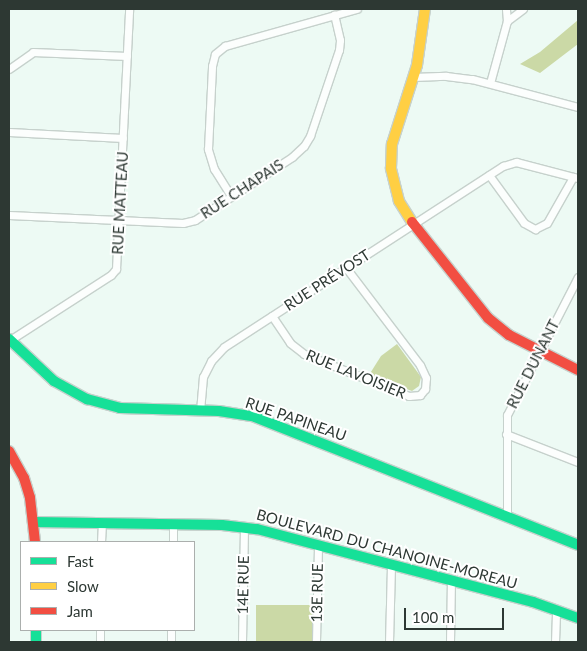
<!DOCTYPE html>
<html>
<head>
<meta charset="utf-8">
<style>
	body { margin:0 }
	#map { position:relative; width:587px; height:651px; overflow:hidden; background:#edfaf4; font-family:Lato,sans-serif }
	div>[style] { position:absolute }
	[style*='--x'] { left:calc(var(--x)*1px); top:calc(var(--y)*1px); width:calc(var(--w)*1px); rotate:calc(var(--a)*1deg) }
	.forest>* { inset:0; background:#cbd9a6; transform-origin:0 0 }
	.roads { filter:drop-shadow(1px 0 #c6d1cc) drop-shadow(-1px 0 #c6d1cc) drop-shadow(0 1px #c6d1cc) drop-shadow(0 -1px #c6d1cc) }
	.street>* { height:7px; margin:-3.5px; padding:0 3.5px; transform-origin:3.5px; border-radius:3.5px; background:#fcfefd }
	.fast>* { height:10px; margin:-5px; padding:0 5px; transform-origin:5px; border-radius:5px; background:#16e098 }
	.slow>* { height:10px; margin:-5px; padding:0 5px; transform-origin:5px; border-radius:5px; background:#ffcf43 }
	.jam>* { height:10px; margin:-5px; padding:0 5px; transform-origin:5px; border-radius:5px; background:#f24e42 }
	span { translate:-50% -50%; white-space:nowrap; text-align:center; line-height:1.15; -webkit-text-stroke:4px #fff; paint-order:stroke }
	.street-label { font-size:15px; color:#2d3833 }
	.frame { position:absolute; inset:0; border:10px solid #2d3833; pointer-events:none }
	.legend { position:absolute; left:20px; top:541px; width:175px; height:90px; box-sizing:border-box; background:#fff; border:1px solid #abafad; margin:0; padding:6px 9px; list-style:none; font-size:15px; color:#2d3833 }
	.legend li { display:flex; align-items:center; gap:10px; height:25px }
	.legend b { width:25px; border:1px solid #abafad }
	.scale { position:absolute; left:404px; top:608px; width:100px; height:22px; box-sizing:border-box; border:2px solid #2d3833; border-top:0; padding-left:6px; font-size:15px; line-height:18px; white-space:nowrap; color:#2d3833; -webkit-text-stroke:4px #fff; paint-order:stroke }
</style>
</head>
<body>
<div id="map">
	<div class="forest">
		<div style="clip-path:polygon(578px 20px,578px 44px,540px 73px,520px 64px,540px 52px)"></div>
		<div style="clip-path:polygon(397px 344px,421px 377px,419px 386px,412px 391px,369px 375px,381px 356px)"></div>
		<div style="left:256px;top:605px;width:57px;height:37px"></div>
	</div>
	<div class="roads">
		<div class="street">
			<div style="--x:507;--y:21;--w:20;--a:-37"></div>
			<div style="--x:9;--y:69;--w:29;--a:-35"></div>
			<div style="--x:33;--y:52;--w:94;--a:2.4"></div>
			<div style="--x:413;--y:77;--w:33;--a:-2"></div>
			<div style="--x:446;--y:76;--w:26;--a:7"></div>
			<div style="--x:472;--y:79;--w:110;--a:14.8"></div>
			<div style="--x:490;--y:83;--w:64;--a:-74.7"></div>
			<div style="--x:507;--y:21;--w:12;--a:-95"></div>
			<div style="--x:9;--y:132;--w:114;--a:3"></div>
			<div style="--x:489;--y:175;--w:59;--a:53.9"></div>
			<div style="--x:524;--y:223;--w:13;--a:29"></div>
			<div style="--x:535;--y:229;--w:13;--a:-27"></div>
			<div style="--x:547;--y:223;--w:53;--a:-60.5"></div>
			<div style="--x:231;--y:196;--w:32;--a:-122"></div>
			<div style="--x:214;--y:169;--w:21;--a:-107"></div>
			<div style="--x:208;--y:149;--w:83;--a:-87.2"></div>
			<div style="--x:212;--y:66;--w:12;--a:-76"></div>
			<div style="--x:215;--y:54;--w:13;--a:-39"></div>
			<div style="--x:225;--y:46;--w:137;--a:-15.7"></div>
			<div style="--x:9;--y:215;--w:174;--a:2.6"></div>
			<div style="--x:183;--y:223;--w:12;--a:-14"></div>
			<div style="--x:195;--y:220;--w:116;--a:-33"></div>
			<div style="--x:292;--y:157;--w:16;--a:-43"></div>
			<div style="--x:304;--y:146;--w:12;--a:-59"></div>
			<div style="--x:310;--y:136;--w:91;--a:-71.4"></div>
			<div style="--x:339;--y:50;--w:10;--a:-84"></div>
			<div style="--x:340;--y:40;--w:26;--a:-103"></div>
			<div style="--x:272;--y:316;--w:32;--a:56"></div>
			<div style="--x:290;--y:343;--w:18;--a:38"></div>
			<div style="--x:304;--y:354;--w:113;--a:21.8"></div>
			<div style="--x:409;--y:396;--w:11;--a:-5"></div>
			<div style="--x:420;--y:395;--w:8;--a:-50"></div>
			<div style="--x:425;--y:389;--w:11;--a:-85"></div>
			<div style="--x:426;--y:378;--w:14;--a:-115"></div>
			<div style="--x:420;--y:365;--w:122;--a:-127.3"></div>
			<div style="--x:10;--y:340;--w:120;--a:-32.8"></div>
			<div style="--x:111;--y:275;--w:8;--a:-50"></div>
			<div style="--x:116;--y:269;--w:260;--a:-87.1"></div>
			<div style="--x:200;--y:411;--w:34;--a:-85"></div>
			<div style="--x:203;--y:377;--w:18;--a:-63"></div>
			<div style="--x:211;--y:361;--w:19;--a:-47"></div>
			<div style="--x:224;--y:347;--w:333;--a:-33"></div>
			<div style="--x:503;--y:166;--w:14;--a:-17"></div>
			<div style="--x:516;--y:162;--w:64;--a:14.5"></div>
			<div style="--x:506;--y:434;--w:77;--a:21.3"></div>
			<div style="--x:507;--y:516;--w:101;--a:-90"></div>
			<div style="--x:507;--y:415;--w:155;--a:-62.8"></div>
			<div style="--x:101;--y:542;--w:19;--a:-87"></div>
			<div style="--x:173;--y:542;--w:17;--a:-90"></div>
			<div style="--x:100;--y:642;--w:12;--a:-90"></div>
			<div style="--x:171;--y:642;--w:12;--a:-90"></div>
			<div style="--x:242;--y:642;--w:115;--a:-89"></div>
			<div style="--x:316;--y:642;--w:98;--a:-88.8"></div>
			<div style="--x:389;--y:642;--w:78;--a:-88.5"></div>
			<div style="--x:450;--y:642;--w:61;--a:-89.1"></div>
			<div style="--x:555;--y:642;--w:33;--a:-88"></div>
		</div>
		<div class="fast">
			<div style="--x:9;--y:339;--w:62;--a:43"></div>
			<div style="--x:54;--y:381;--w:38;--a:29"></div>
			<div style="--x:87;--y:399;--w:34;--a:15"></div>
			<div style="--x:120;--y:408;--w:99;--a:1.7"></div>
			<div style="--x:219;--y:411;--w:36;--a:9"></div>
			<div style="--x:255;--y:417;--w:347;--a:21.6"></div>
			<div style="--x:34;--y:522;--w:188;--a:0.9"></div>
			<div style="--x:222;--y:525;--w:35;--a:7"></div>
			<div style="--x:257;--y:529;--w:285;--a:14.8"></div>
			<div style="--x:533;--y:602;--w:48;--a:19.6"></div>
			<div style="--x:36;--y:630;--w:12;--a:90"></div>
		</div>
		<div class="slow">
			<div style="--x:412;--y:222;--w:25;--a:-122"></div>
			<div style="--x:399;--y:201;--w:34;--a:-104"></div>
			<div style="--x:391;--y:168;--w:24;--a:-88"></div>
			<div style="--x:392;--y:144;--w:83;--a:-72.4"></div>
			<div style="--x:417;--y:65;--w:57;--a:-81.9"></div>
		</div>
		<div class="jam">
			<div style="--x:412;--y:222;--w:122;--a:51.6"></div>
			<div style="--x:488;--y:318;--w:27;--a:39"></div>
			<div style="--x:509;--y:335;--w:77;--a:26.9"></div>
			<div style="--x:9;--y:451;--w:31;--a:61"></div>
			<div style="--x:24;--y:478;--w:21;--a:73"></div>
			<div style="--x:30;--y:498;--w:44;--a:83.5"></div>
		</div>
	</div>
	<div class="street-label">
		<span style="left:242px;top:189px;rotate:-33deg">RUE CHAPAIS</span>
		<span style="left:120px;top:203px;rotate:-87deg">RUE MATTEAU</span>
		<span style="left:327px;top:280px;rotate:-33deg">RUE PRÉVOST</span>
		<span style="left:533px;top:364px;rotate:-63deg">RUE DUNANT</span>
		<span style="left:356px;top:374px;rotate:22deg">RUE LAVOISIER</span>
		<span style="left:296px;top:419px;rotate:19deg">RUE PAPINEAU</span>
		<span style="left:387px;top:549px;rotate:15deg">BOULEVARD DU CHANOINE-MOREAU</span>
		<span style="left:243px;top:585px;rotate:-89deg">14E RUE</span>
		<span style="left:317px;top:593px;rotate:-89deg">13E RUE</span>
	</div>
	<div class="frame"></div>
	<ul class="legend">
	<li><b style="height:6px;background:#16e098"></b>Fast</li>
	<li><b style="height:6px;background:#ffcf43"></b>Slow</li>
	<li><b style="height:6px;background:#f24e42"></b>Jam</li>
	</ul>
	<div class="scale">100 m</div>
</div>
</body>
</html>
